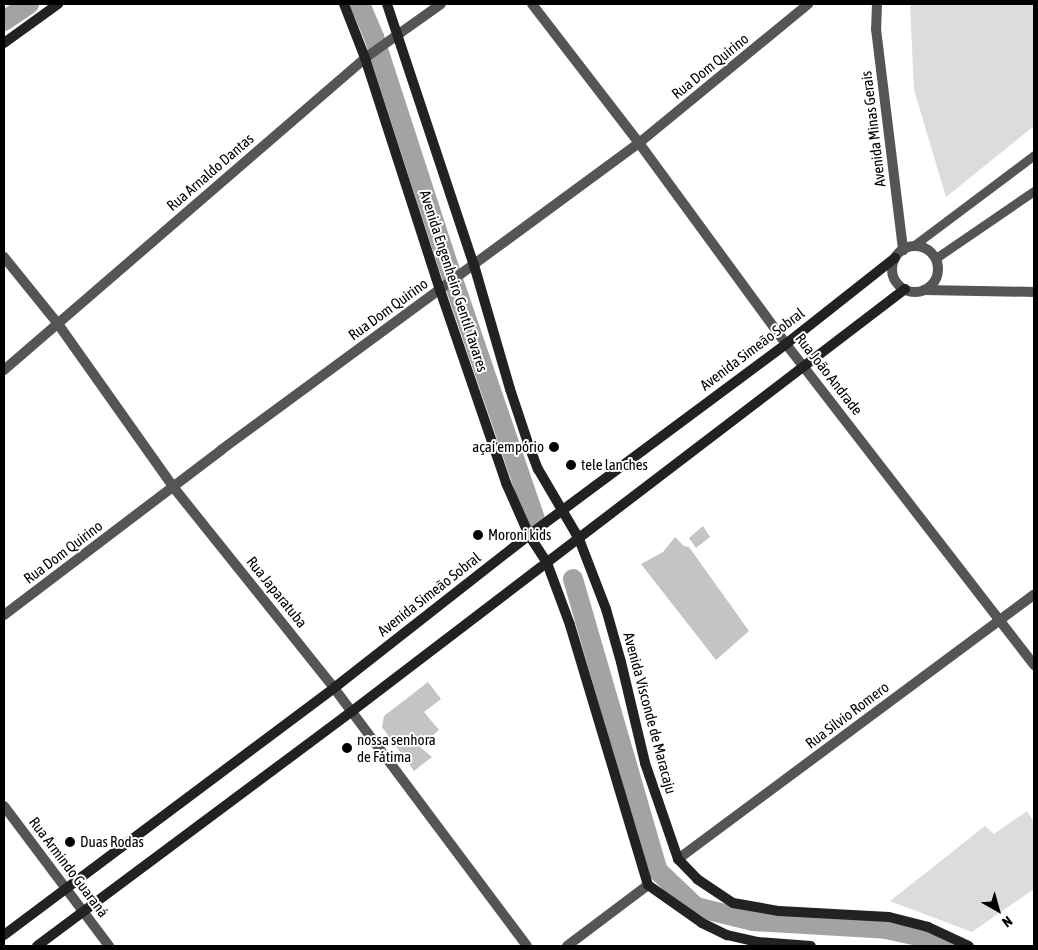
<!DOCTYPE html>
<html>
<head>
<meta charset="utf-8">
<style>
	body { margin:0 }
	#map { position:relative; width:1038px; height:950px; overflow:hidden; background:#fff; font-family:"Asap Condensed",sans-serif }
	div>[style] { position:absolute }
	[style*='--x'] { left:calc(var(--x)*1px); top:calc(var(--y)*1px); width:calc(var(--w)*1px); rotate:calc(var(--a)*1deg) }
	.green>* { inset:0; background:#dcdcdc }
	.canal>* { height:20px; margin:-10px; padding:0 10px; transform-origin:10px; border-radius:10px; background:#a3a3a3 }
	.building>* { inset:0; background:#c4c4c4 }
	.lane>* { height:9px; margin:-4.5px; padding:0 4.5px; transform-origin:4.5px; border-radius:4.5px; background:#555 }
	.street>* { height:10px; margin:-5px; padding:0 5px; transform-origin:5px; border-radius:5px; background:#555 }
	.street>.ring { margin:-5px; padding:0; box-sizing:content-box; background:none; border:10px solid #555; border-radius:50% }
	.secondary>* { height:10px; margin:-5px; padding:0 5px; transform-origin:5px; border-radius:5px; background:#222 }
	.dots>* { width:14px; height:14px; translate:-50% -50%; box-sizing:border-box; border:2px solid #fff; border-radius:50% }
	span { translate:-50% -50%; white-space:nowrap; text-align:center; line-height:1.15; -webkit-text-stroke:4px #fff; paint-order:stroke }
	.street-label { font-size:15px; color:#000 }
	.poi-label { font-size:15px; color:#000 }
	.right { translate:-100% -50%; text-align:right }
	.left { translate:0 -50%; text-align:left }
	.frame { position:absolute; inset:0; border:5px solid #000; pointer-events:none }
	.north { position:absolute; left:973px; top:885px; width:50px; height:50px; -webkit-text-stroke:4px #fff; paint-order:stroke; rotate:142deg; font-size:14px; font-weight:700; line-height:20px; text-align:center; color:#000 }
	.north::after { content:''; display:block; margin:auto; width:18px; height:22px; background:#000; clip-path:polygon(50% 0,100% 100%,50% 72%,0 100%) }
</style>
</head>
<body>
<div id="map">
	<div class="green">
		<div style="clip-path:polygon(910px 4px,1034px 4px,1034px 126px,946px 197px,914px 90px)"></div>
		<div style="clip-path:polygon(1027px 811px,1034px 822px,1034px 889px,972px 932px,890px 901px,985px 826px,994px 834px)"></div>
	</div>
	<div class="canal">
		<div style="--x:360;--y:4;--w:36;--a:67"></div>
		<div style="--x:374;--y:37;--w:240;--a:72"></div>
		<div style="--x:448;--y:265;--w:268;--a:71.1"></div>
		<div style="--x:4;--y:21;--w:30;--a:-34"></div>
		<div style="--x:573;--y:579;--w:304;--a:73.8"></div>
		<div style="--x:658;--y:871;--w:52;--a:43.5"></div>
		<div style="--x:696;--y:907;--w:59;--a:13.8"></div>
		<div style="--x:753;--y:921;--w:133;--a:3.4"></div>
		<div style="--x:886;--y:929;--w:56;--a:12.3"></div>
		<div style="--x:941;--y:941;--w:9;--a:36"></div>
	</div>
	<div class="building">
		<div style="clip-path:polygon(703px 526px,710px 537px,696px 548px,689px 538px)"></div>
		<div style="clip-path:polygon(675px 537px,684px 546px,689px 547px,749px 631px,716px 660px,641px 564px,663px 552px)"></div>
		<div style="clip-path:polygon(428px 682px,441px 699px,424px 712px,439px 730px,420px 747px,432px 757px,414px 771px,382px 727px,384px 716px)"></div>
	</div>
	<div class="lane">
		<div style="--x:913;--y:246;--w:151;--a:-36.9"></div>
		<div style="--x:936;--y:258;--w:119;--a:-34.4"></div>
	</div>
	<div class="street">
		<div style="--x:532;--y:4;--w:175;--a:52.4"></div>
		<div style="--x:639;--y:143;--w:249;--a:53.8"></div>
		<div style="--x:786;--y:344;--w:406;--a:52.3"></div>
		<div style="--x:877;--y:4;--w:25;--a:92"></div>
		<div style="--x:876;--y:29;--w:223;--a:83"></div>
		<div class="ring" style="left:892px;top:246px;width:36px;height:36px"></div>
		<div style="--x:4;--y:257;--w:86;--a:51.1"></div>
		<div style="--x:58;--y:324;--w:201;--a:54.7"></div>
		<div style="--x:174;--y:488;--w:256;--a:51.3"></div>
		<div style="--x:334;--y:688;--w:322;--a:53.2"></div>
		<div style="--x:924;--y:290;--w:110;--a:1"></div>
		<div style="--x:4;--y:370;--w:477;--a:-40.8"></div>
		<div style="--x:365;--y:58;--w:93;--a:-35.4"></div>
		<div style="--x:4;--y:615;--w:273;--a:-37.2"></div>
		<div style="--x:221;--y:450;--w:519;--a:-36.3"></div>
		<div style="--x:639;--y:143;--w:219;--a:-39.4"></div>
		<div style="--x:4;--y:806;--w:175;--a:53.1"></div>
		<div style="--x:678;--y:859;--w:443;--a:-36.6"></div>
		<div style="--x:567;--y:946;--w:101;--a:-37"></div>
	</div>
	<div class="secondary">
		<div style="--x:344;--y:4;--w:58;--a:68.7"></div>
		<div style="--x:365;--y:58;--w:244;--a:72.1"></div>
		<div style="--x:440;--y:290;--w:204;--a:71.1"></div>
		<div style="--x:506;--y:483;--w:57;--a:66.1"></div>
		<div style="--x:529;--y:535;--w:33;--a:57"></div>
		<div style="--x:547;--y:563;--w:66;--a:69.6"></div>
		<div style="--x:570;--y:625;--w:271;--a:73.3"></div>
		<div style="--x:648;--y:885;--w:66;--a:35.1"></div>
		<div style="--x:702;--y:923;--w:28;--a:26"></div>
		<div style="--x:727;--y:935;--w:31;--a:13"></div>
		<div style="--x:757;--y:942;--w:54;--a:4.2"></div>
		<div style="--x:387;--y:4;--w:275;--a:71.6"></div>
		<div style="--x:474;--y:265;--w:129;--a:73.8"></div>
		<div style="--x:510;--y:389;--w:60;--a:71.6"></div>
		<div style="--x:529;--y:446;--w:25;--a:69"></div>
		<div style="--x:538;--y:469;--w:81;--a:59.6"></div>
		<div style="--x:579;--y:539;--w:75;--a:68.9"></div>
		<div style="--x:606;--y:609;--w:55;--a:74.2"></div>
		<div style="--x:621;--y:662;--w:104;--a:76.6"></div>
		<div style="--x:645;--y:763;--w:102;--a:71"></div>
		<div style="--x:678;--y:859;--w:28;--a:46"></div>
		<div style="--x:697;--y:879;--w:43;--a:33.7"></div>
		<div style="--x:733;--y:903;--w:47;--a:9.9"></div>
		<div style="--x:779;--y:911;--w:110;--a:3.1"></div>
		<div style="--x:889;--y:917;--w:40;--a:14.4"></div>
		<div style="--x:928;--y:927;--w:45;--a:24.9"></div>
		<div style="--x:4;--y:43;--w:67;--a:-35.8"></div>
		<div style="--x:4;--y:935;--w:412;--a:-36.8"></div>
		<div style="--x:334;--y:688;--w:248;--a:-38.1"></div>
		<div style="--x:529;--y:535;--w:320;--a:-36.6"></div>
		<div style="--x:786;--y:344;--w:139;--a:-38.3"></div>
		<div style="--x:37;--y:946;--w:392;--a:-36.7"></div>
		<div style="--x:351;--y:712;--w:697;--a:-37.36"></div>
	</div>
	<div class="dots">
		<div style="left:554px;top:447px;background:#000"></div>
		<div style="left:571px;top:465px;background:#000"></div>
		<div style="left:478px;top:535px;background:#000"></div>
		<div style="left:347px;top:748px;background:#000"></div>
		<div style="left:70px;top:842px;background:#000"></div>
	</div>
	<div class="street-label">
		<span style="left:710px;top:66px;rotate:-39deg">Rua Dom Quirino</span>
		<span style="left:873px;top:129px;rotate:-97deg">Avenida Minas Gerais</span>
		<span style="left:210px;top:172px;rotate:-41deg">Rua Arnaldo Dantas</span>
		<span style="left:454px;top:281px;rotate:72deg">Avenida Engenheiro Gentil Tavares</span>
		<span style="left:388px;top:309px;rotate:-36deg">Rua Dom Quirino</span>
		<span style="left:752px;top:349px;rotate:-37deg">Avenida Simeão Sobral</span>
		<span style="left:829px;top:374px;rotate:52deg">Rua João Andrade</span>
		<span style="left:63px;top:552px;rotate:-37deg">Rua Dom Quirino</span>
		<span style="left:277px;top:592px;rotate:51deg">Rua Japaratuba</span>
		<span style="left:429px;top:594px;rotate:-38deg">Avenida Simeão Sobral</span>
		<span style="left:650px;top:713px;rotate:75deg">Avenida Visconde de Maracaju</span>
		<span style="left:847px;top:715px;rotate:-37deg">Rua Sílvio Romero</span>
		<span style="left:69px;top:867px;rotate:53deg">Rua Armindo Guaraná</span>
	</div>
	<div class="poi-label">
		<span class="right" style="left:544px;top:447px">açaí empório</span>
		<span class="left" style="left:581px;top:465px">tele lanches</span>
		<span class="left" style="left:488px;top:535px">Moroni kids</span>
		<span class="left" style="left:357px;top:748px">nossa senhora<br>de Fátima</span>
		<span class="left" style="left:80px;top:842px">Duas Rodas</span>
	</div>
	<div class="frame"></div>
	<div class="north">N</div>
</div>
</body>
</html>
